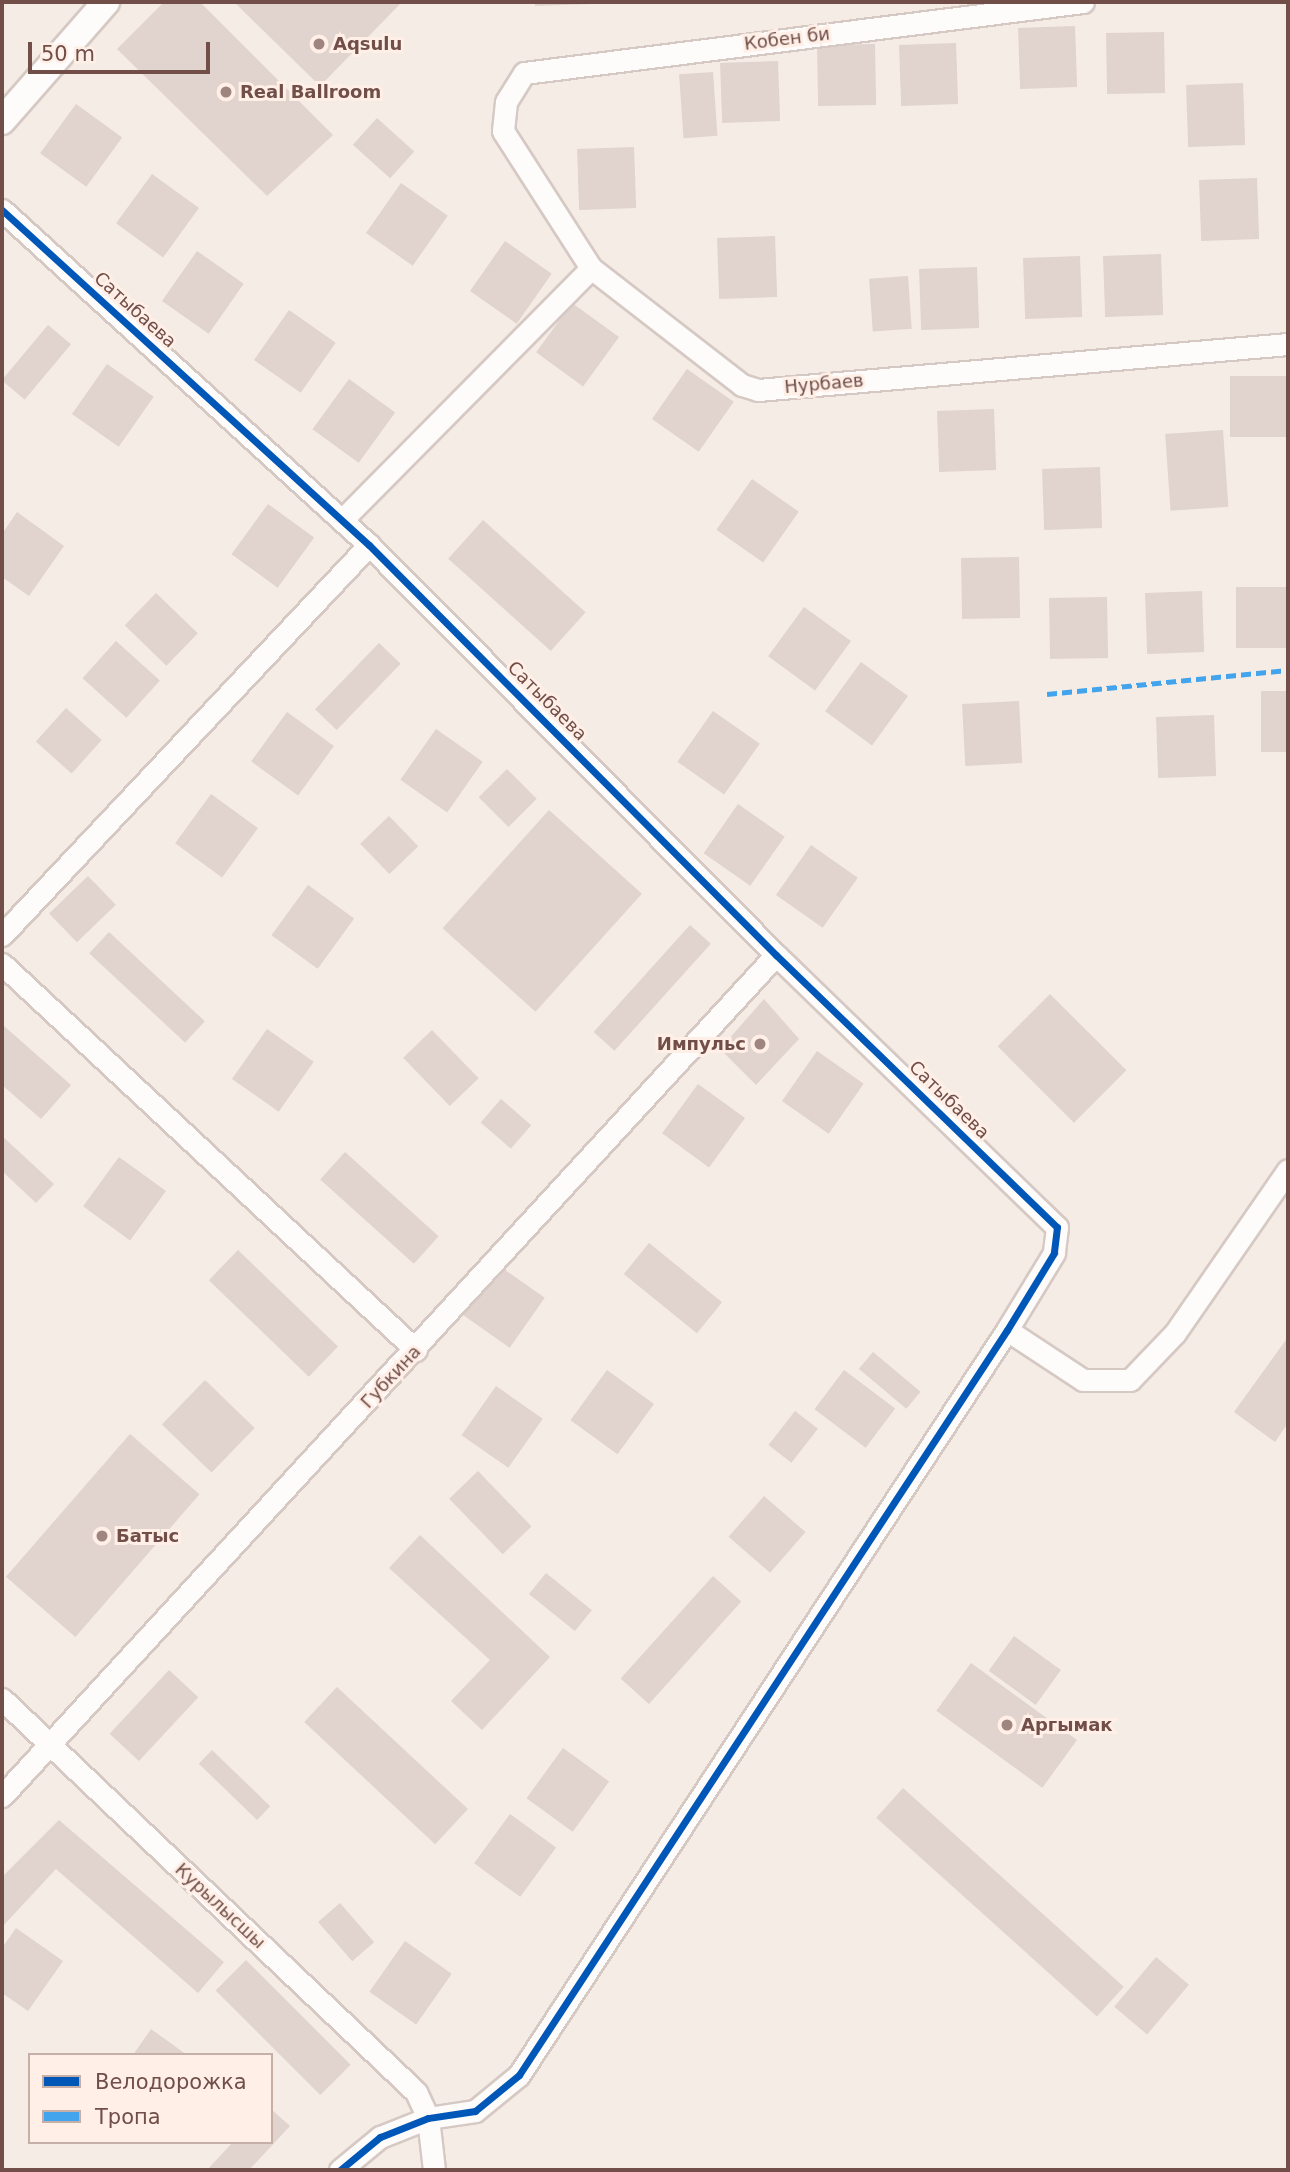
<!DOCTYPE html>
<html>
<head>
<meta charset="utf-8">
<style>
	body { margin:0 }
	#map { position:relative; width:1290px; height:2172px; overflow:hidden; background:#f5ece6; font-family:"DejaVu Sans",sans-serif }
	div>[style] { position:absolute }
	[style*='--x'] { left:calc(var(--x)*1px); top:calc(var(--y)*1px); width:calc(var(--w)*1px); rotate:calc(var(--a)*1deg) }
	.building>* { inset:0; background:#e1d3ce; transform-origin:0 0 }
	.roads { filter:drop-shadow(2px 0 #d6c9c4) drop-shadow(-2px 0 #d6c9c4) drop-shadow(0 2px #d6c9c4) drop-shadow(0 -2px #d6c9c4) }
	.minor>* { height:21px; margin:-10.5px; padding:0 10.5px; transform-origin:10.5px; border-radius:10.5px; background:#fefcfb }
	.tertiary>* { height:26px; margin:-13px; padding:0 13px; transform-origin:13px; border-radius:13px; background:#fefcfb }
	.quiet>* { height:5px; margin-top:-2.5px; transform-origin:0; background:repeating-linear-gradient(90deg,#42a4ec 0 10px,transparent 0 15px) }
	.cycleway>* { height:7px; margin:-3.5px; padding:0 3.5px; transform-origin:3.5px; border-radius:3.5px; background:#0057b8 }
	.dots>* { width:19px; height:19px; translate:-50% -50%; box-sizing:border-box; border:4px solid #ffefe6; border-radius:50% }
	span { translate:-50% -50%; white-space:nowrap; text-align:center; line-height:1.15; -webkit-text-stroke:6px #ffefe6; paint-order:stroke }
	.street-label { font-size:18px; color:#714e48 }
	.poi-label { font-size:18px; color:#714e48; font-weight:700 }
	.left { translate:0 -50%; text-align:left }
	.right { translate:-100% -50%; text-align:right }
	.frame { position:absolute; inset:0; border:4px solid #714e48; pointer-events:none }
	.legend { position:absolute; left:28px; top:2053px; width:245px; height:91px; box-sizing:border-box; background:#ffefe6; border:2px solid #c6afa7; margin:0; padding:9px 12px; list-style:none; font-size:21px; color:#714e48 }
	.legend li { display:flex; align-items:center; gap:14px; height:35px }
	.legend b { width:35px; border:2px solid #c6afa7 }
	.scale { position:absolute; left:28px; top:42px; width:182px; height:32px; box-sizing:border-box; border:4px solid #714e48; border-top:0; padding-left:9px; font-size:21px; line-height:24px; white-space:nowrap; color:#714e48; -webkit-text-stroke:5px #ffefe6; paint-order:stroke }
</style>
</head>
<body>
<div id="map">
	<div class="building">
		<div style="clip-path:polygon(164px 2px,200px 2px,333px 135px,267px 196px,117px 49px)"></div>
		<div style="clip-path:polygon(234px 2px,402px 2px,320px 86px)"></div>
		<div style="clip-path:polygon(535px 2px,592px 2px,592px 4px,535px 6px)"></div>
		<div style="left:1075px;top:26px;width:61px;height:57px;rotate:88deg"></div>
		<div style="left:1164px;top:32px;width:61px;height:58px;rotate:89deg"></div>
		<div style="left:956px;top:43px;width:61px;height:57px;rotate:88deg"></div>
		<div style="left:875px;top:44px;width:61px;height:58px;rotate:89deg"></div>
		<div style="left:778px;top:61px;width:60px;height:58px;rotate:88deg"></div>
		<div style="left:713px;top:72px;width:64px;height:34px;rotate:86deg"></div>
		<div style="left:1243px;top:83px;width:62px;height:57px;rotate:88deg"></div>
		<div style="left:76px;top:104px;width:57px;height:61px;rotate:36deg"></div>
		<div style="left:377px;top:118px;width:50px;height:36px;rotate:42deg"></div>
		<div style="left:634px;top:147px;width:61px;height:57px;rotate:88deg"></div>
		<div style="left:152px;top:174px;width:58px;height:61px;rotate:36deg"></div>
		<div style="left:1257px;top:178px;width:61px;height:58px;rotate:88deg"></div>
		<div style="left:401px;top:183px;width:57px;height:61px;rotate:35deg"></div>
		<div style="left:775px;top:236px;width:61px;height:58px;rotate:88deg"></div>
		<div style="left:505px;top:241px;width:57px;height:61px;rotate:35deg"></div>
		<div style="left:197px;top:251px;width:57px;height:61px;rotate:35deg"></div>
		<div style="left:1161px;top:254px;width:61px;height:58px;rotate:88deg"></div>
		<div style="left:1080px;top:256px;width:61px;height:57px;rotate:88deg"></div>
		<div style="left:977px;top:267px;width:61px;height:58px;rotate:88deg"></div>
		<div style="left:908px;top:276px;width:53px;height:39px;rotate:86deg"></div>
		<div style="left:572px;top:303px;width:58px;height:61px;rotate:36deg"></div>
		<div style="left:289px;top:310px;width:57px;height:61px;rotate:35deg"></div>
		<div style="left:48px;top:325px;width:30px;height:72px;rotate:40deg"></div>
		<div style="left:107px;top:364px;width:57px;height:61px;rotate:35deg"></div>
		<div style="left:687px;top:369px;width:57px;height:61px;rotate:35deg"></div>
		<div style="left:1288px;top:376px;width:61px;height:58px;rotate:90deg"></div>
		<div style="left:349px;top:379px;width:57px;height:62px;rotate:36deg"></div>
		<div style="left:994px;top:409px;width:61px;height:57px;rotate:88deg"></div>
		<div style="left:1223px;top:430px;width:77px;height:58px;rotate:86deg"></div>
		<div style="left:1100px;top:467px;width:61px;height:58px;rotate:88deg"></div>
		<div style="left:752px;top:479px;width:57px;height:62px;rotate:35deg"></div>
		<div style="left:268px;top:504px;width:57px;height:62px;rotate:36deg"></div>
		<div style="clip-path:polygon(17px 512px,64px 546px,29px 596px,2px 577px,2px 534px)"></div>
		<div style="left:483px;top:520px;width:138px;height:52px;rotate:42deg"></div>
		<div style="left:1019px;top:557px;width:61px;height:58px;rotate:89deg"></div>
		<div style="left:1288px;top:587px;width:61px;height:52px;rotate:90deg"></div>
		<div style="left:1202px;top:591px;width:61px;height:57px;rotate:88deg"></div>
		<div style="left:156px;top:593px;width:58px;height:45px;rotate:44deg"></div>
		<div style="left:1107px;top:597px;width:61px;height:58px;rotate:89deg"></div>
		<div style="left:804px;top:607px;width:58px;height:61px;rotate:36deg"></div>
		<div style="left:116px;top:641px;width:59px;height:50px;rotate:42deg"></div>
		<div style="left:379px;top:643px;width:30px;height:92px;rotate:44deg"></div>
		<div style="left:861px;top:662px;width:58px;height:61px;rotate:36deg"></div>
		<div style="left:1288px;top:691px;width:61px;height:27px;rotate:90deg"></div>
		<div style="left:1019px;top:701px;width:62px;height:57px;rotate:87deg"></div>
		<div style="left:66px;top:708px;width:48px;height:45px;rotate:42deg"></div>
		<div style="left:713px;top:711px;width:57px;height:62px;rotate:35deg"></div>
		<div style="left:287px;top:712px;width:58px;height:61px;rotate:36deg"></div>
		<div style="left:1214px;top:715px;width:61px;height:58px;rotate:88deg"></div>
		<div style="left:436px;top:729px;width:57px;height:62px;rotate:35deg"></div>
		<div style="left:507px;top:769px;width:42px;height:40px;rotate:45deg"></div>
		<div style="left:211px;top:794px;width:58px;height:61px;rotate:36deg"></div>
		<div style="left:738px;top:804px;width:57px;height:60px;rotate:35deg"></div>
		<div style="left:549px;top:810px;width:125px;height:159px;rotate:42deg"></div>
		<div style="left:389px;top:816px;width:42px;height:40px;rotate:46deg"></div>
		<div style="left:811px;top:845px;width:57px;height:61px;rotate:35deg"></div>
		<div style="left:88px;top:876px;width:40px;height:54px;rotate:46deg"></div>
		<div style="left:308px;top:885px;width:57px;height:62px;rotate:36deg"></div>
		<div style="left:690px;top:925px;width:28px;height:144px;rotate:42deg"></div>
		<div style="left:109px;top:932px;width:131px;height:29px;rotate:43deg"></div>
		<div style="left:1050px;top:994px;width:108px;height:74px;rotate:45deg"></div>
		<div style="clip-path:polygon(764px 999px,799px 1039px,756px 1085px,720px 1049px)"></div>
		<div style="clip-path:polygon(4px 1026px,71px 1085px,41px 1119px,2px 1085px)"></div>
		<div style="left:267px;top:1029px;width:57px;height:61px;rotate:35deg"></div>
		<div style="left:432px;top:1030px;width:67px;height:40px;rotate:46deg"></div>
		<div style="left:817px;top:1051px;width:57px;height:61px;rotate:35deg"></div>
		<div style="left:698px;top:1084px;width:58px;height:61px;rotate:36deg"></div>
		<div style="left:501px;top:1099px;width:40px;height:31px;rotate:41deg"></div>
		<div style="clip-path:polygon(2px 1136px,54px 1184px,36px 1203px,2px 1171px)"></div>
		<div style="left:345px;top:1152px;width:126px;height:37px;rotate:42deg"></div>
		<div style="left:119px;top:1157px;width:58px;height:61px;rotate:36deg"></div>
		<div style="left:649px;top:1243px;width:94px;height:40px;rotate:39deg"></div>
		<div style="left:238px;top:1250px;width:139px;height:42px;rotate:44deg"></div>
		<div style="left:498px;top:1265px;width:57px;height:61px;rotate:35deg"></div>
		<div style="clip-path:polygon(1288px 1337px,1288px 1423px,1275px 1442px,1234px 1412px)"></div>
		<div style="left:873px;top:1352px;width:62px;height:22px;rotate:40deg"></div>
		<div style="left:607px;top:1370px;width:58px;height:62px;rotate:36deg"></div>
		<div style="left:844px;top:1370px;width:64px;height:49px;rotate:37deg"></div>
		<div style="left:205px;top:1380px;width:69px;height:62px;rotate:44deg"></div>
		<div style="left:496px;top:1386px;width:57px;height:60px;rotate:35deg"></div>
		<div style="left:795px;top:1411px;width:29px;height:43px;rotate:38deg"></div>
		<div style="left:130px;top:1434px;width:92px;height:189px;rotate:41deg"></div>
		<div style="left:478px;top:1471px;width:77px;height:40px;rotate:46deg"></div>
		<div style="left:764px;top:1496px;width:55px;height:54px;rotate:41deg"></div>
		<div style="clip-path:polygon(420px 1535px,550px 1657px,482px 1730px,451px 1701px,490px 1660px,389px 1568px)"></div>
		<div style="left:546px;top:1573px;width:59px;height:27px;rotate:39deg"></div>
		<div style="left:713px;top:1576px;width:38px;height:138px;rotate:42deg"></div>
		<div style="left:1014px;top:1636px;width:58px;height:43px;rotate:36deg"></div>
		<div style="left:971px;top:1663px;width:131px;height:59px;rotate:36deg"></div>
		<div style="left:169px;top:1670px;width:40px;height:87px;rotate:43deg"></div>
		<div style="left:337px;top:1687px;width:179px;height:48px;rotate:43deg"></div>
		<div style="left:563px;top:1748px;width:57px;height:62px;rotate:36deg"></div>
		<div style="left:212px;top:1750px;width:81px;height:19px;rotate:44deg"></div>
		<div style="left:903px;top:1788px;width:297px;height:40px;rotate:42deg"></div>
		<div style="left:510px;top:1814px;width:57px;height:61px;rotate:36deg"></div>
		<div style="clip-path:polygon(59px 1820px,224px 1962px,198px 1993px,56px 1869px,2px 1927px,2px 1877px)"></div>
		<div style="left:340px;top:1903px;width:52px;height:29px;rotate:49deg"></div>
		<div style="clip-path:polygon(16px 1928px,63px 1961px,28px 2011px,2px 1993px,2px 1948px)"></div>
		<div style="left:405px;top:1941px;width:57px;height:62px;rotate:35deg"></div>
		<div style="left:1156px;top:1957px;width:43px;height:65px;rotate:40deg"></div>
		<div style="left:246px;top:1960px;width:148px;height:43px;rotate:45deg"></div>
		<div style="clip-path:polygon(151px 2029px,187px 2055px,133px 2055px)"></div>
		<div style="clip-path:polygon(271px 2109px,290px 2126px,249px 2170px,207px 2170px,233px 2142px,271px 2142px)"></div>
	</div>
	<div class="roads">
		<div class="minor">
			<div style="--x:1083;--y:2;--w:563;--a:172.76"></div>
			<div style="--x:524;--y:73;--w:34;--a:122"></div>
			<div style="--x:506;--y:102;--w:29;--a:96"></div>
			<div style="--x:503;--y:131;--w:163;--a:57.3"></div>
			<div style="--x:591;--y:268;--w:191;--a:37.8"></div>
			<div style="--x:742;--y:385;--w:17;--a:17"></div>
			<div style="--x:758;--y:390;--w:532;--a:-4.96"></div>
			<div style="--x:2;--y:210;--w:497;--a:42.4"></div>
			<div style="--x:369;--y:545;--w:578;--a:45.21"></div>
			<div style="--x:776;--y:955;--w:391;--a:44.1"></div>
			<div style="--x:1057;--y:1227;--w:26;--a:97"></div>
			<div style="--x:1054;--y:1253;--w:90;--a:121.4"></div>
			<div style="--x:1007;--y:1330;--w:891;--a:123.23"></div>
			<div style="--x:519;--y:2075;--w:57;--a:140.7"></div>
			<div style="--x:475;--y:2111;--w:48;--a:171.5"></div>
			<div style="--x:428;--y:2118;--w:52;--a:158.4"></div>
			<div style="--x:380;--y:2137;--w:52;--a:140.5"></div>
			<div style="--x:342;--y:520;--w:354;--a:-45.3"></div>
			<div style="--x:2;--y:935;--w:536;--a:-46.74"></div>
			<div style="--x:2;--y:964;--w:566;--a:43"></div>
			<div style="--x:1007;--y:1330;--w:91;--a:33.3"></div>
			<div style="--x:1083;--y:1380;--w:47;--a:0"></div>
			<div style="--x:1130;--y:1380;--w:65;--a:-46.2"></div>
			<div style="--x:1175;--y:1333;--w:198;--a:-55.3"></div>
			<div style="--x:2;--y:1699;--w:571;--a:43.51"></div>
			<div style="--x:416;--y:2092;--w:29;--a:65"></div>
			<div style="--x:428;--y:2118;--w:52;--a:83.4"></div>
			<div style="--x:2;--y:1796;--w:1143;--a:-47.38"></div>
		</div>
		<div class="tertiary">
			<div style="--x:2;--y:121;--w:158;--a:-48.8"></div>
		</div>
	</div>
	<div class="quiet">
		<div style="--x:1047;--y:694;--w:242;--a:-5.7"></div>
	</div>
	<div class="cycleway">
		<div style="--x:2;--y:210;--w:497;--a:42.4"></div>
		<div style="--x:369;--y:545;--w:578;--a:45.21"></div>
		<div style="--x:776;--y:955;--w:391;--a:44.1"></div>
		<div style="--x:1057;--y:1227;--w:26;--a:97"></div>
		<div style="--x:1054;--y:1253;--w:90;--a:121.4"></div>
		<div style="--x:1007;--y:1330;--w:891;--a:123.23"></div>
		<div style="--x:519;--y:2075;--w:57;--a:140.7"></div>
		<div style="--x:475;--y:2111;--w:48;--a:171.5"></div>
		<div style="--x:428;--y:2118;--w:52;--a:158.4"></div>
		<div style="--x:380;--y:2137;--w:52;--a:140.5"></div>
	</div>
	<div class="dots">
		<div style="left:319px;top:44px;background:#9f857f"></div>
		<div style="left:226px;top:92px;background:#9f857f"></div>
		<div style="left:760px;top:1044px;background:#9f857f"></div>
		<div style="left:102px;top:1536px;background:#9f857f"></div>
		<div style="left:1007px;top:1725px;background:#9f857f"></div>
	</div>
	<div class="street-label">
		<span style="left:787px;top:39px;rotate:-7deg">Кобен би</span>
		<span style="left:135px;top:310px;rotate:42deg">Сатыбаева</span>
		<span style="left:824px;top:384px;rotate:-5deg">Нурбаев</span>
		<span style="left:547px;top:701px;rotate:45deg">Сатыбаева</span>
		<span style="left:949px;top:1100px;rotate:44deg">Сатыбаева</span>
		<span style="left:391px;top:1377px;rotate:-47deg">Губкина</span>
		<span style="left:220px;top:1906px;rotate:43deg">Курылысшы</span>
	</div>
	<div class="poi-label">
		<span class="left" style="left:333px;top:44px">Aqsulu</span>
		<span class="left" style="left:240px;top:92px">Real Ballroom</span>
		<span class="right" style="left:746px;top:1044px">Импульс</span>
		<span class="left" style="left:116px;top:1536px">Батыс</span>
		<span class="left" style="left:1021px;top:1725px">Аргымак</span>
	</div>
	<div class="frame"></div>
	<ul class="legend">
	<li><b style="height:9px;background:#0057b8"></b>Велодорожка</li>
	<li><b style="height:9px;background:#42a4ec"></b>Тропа</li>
	</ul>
	<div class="scale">50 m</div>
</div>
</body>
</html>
